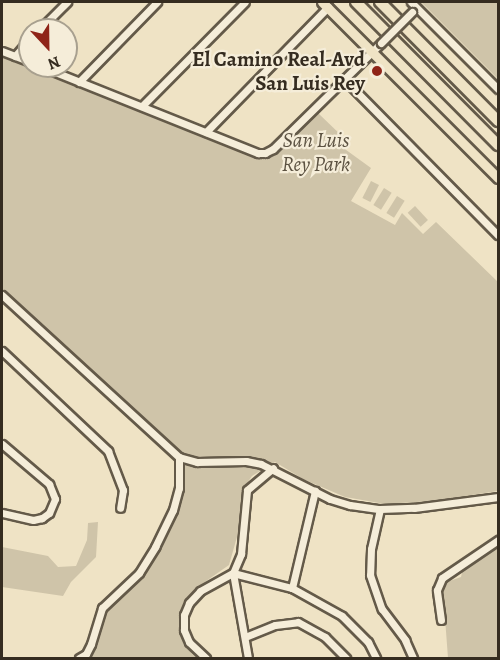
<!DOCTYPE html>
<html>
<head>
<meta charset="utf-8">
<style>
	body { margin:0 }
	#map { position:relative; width:500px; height:660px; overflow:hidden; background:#efe3c5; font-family:Alegreya,serif }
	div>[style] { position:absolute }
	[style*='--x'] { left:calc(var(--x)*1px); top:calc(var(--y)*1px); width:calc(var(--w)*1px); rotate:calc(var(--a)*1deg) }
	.green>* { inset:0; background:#cfc4a9; transform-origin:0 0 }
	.roads { filter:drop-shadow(2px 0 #645a49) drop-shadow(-2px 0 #645a49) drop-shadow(0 2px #645a49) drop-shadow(0 -2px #645a49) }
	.minor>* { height:7px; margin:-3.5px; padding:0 3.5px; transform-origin:3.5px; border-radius:3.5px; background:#f5edd9 }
	.major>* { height:9px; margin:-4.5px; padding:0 4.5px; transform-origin:4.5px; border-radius:4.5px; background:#efe3c5 }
	.highway>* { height:10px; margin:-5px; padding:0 5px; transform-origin:5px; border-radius:5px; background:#efe3c5 }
	.bridges { filter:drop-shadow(2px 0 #645a49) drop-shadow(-2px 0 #645a49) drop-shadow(0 2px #645a49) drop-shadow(0 -2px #645a49) }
	.minor-bridge>* { height:7px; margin:-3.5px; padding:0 3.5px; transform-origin:3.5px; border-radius:3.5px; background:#f5edd9 }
	.dots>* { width:16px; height:16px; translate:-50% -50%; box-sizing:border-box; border:3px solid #f5edd9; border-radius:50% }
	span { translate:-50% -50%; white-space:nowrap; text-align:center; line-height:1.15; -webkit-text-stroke:4.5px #f5edd9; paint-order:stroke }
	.poi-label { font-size:21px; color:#352c20; font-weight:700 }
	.right { translate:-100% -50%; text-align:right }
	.park-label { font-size:21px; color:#5c5242; font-style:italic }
	.frame { position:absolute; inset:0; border:3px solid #352c20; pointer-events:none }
	.north { position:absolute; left:18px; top:18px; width:60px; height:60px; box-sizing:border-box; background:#f5edd9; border:2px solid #a8a08f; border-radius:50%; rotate:158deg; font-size:16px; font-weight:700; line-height:24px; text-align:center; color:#352c20 }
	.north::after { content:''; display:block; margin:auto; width:21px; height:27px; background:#8f2418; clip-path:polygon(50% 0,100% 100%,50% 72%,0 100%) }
</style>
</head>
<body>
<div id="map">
	<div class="green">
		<div style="clip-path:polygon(421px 2px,498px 2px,498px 79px)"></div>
		<div style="clip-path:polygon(2px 53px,257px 155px,270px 156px,318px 113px,344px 138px,342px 147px,371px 168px,351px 201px,395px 225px,402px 213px,423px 234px,436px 222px,498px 282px,498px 491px,432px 501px,385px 504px,345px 497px,303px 479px,275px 462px,252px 476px,243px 489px,239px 530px,229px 565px,199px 586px,181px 611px,179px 632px,192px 654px,197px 658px,83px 658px,102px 613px,111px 601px,139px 578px,168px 527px,182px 492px,180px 453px,2px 290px)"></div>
		<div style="left:371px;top:181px;width:9px;height:19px;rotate:27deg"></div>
		<div style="left:384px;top:188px;width:9px;height:20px;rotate:32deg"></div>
		<div style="left:397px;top:196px;width:9px;height:20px;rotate:32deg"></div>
		<div style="left:415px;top:206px;width:19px;height:10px;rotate:47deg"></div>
		<div style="clip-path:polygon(98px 522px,96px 557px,71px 582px,63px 596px,2px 587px,2px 547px,48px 556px,58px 567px,76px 566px,87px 540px,88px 523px)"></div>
		<div style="clip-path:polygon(498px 543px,498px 658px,448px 658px,445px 618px,440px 598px,444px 583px,461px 577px,463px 568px)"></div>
	</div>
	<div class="roads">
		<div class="minor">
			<div style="--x:411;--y:2;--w:123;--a:45"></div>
			<div style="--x:39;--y:30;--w:40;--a:-45"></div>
			<div style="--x:2;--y:51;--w:30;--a:21"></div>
			<div style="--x:15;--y:56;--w:23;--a:-49"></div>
			<div style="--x:40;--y:66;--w:235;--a:21.8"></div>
			<div style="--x:258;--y:153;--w:7;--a:0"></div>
			<div style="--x:265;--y:153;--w:9;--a:-27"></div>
			<div style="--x:273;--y:149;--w:151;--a:-44.5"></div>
			<div style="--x:344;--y:79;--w:219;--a:45.4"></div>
			<div style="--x:79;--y:82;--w:112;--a:-45.7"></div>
			<div style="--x:142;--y:106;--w:146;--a:-45.3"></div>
			<div style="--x:206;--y:132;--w:175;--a:-45.7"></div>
			<div style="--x:2;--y:295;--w:240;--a:42.5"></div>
			<div style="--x:179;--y:457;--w:19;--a:16"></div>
			<div style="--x:197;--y:462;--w:49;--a:-1.2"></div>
			<div style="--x:246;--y:461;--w:15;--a:11"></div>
			<div style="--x:261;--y:464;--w:77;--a:26.9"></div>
			<div style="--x:330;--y:499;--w:21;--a:17"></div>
			<div style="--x:350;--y:505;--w:30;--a:8"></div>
			<div style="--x:380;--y:509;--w:34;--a:-2"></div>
			<div style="--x:414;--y:508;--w:85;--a:-7.5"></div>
			<div style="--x:2;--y:351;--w:146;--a:43.3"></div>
			<div style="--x:108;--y:451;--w:42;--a:69"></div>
			<div style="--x:123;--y:490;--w:18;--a:99"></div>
			<div style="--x:2;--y:444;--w:62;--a:40.4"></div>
			<div style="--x:49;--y:484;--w:16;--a:68"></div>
			<div style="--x:55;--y:499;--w:15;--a:113"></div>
			<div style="--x:49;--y:513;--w:9;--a:144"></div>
			<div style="--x:42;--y:518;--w:9;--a:167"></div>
			<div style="--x:33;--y:520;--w:32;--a:-167"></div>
			<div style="--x:380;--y:509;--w:41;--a:102.7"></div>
			<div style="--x:371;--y:549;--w:26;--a:92"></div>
			<div style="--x:370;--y:575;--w:36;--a:71"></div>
			<div style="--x:382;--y:609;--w:39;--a:53"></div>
			<div style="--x:405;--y:640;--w:20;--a:66"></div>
			<div style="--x:233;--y:573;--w:61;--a:14.3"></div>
			<div style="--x:292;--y:588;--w:57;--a:29.2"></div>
			<div style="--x:342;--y:616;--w:37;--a:45"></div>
			<div style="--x:368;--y:642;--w:18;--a:63"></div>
			<div style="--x:233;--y:573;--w:86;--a:80"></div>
			<div style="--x:292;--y:588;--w:100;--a:-76.7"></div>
			<div style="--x:441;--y:620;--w:30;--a:-98"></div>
			<div style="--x:437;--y:590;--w:13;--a:-67"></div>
			<div style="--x:442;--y:578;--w:68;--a:-34.2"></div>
			<div style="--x:245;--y:637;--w:32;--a:-22"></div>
			<div style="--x:275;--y:625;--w:23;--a:-7"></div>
			<div style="--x:298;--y:622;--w:31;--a:29"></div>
			<div style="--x:325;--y:637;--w:30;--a:45"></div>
			<div style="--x:79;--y:658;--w:8;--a:-30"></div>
			<div style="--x:86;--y:654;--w:11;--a:-63"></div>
			<div style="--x:91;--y:644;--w:38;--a:-73"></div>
			<div style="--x:102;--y:608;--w:51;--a:-43.4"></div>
			<div style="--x:139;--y:573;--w:31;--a:-58"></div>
			<div style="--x:155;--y:547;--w:41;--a:-64.1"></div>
			<div style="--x:173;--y:510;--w:23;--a:-75"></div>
			<div style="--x:179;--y:488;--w:31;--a:-90"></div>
			<div style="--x:206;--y:658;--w:23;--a:-137"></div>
			<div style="--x:189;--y:642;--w:13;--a:-113"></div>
			<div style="--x:184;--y:630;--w:15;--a:-90"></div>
			<div style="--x:184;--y:615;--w:13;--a:-67"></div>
			<div style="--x:189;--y:603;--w:16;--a:-47"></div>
			<div style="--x:200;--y:591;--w:38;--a:-29"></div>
			<div style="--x:233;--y:573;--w:21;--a:-67"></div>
			<div style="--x:241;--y:554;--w:64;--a:-84.6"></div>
			<div style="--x:247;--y:490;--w:34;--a:-40"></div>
		</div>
		<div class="major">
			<div style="--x:322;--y:2;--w:249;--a:45"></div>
		</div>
		<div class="highway">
			<div style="--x:356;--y:2;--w:202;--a:45.2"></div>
			<div style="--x:380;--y:2;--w:168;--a:45.2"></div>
		</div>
	</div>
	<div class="bridges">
		<div class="minor-bridge">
			<div style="--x:381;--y:43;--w:44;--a:-45"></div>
		</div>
	</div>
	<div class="dots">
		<div style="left:377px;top:71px;background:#8f2418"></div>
	</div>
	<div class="poi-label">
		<span class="right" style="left:365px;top:71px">El Camino Real-Avd<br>San Luis Rey</span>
	</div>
	<div class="park-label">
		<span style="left:316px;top:152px">San Luis<br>Rey Park</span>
	</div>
	<div class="frame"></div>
	<div class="north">N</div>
</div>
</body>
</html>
